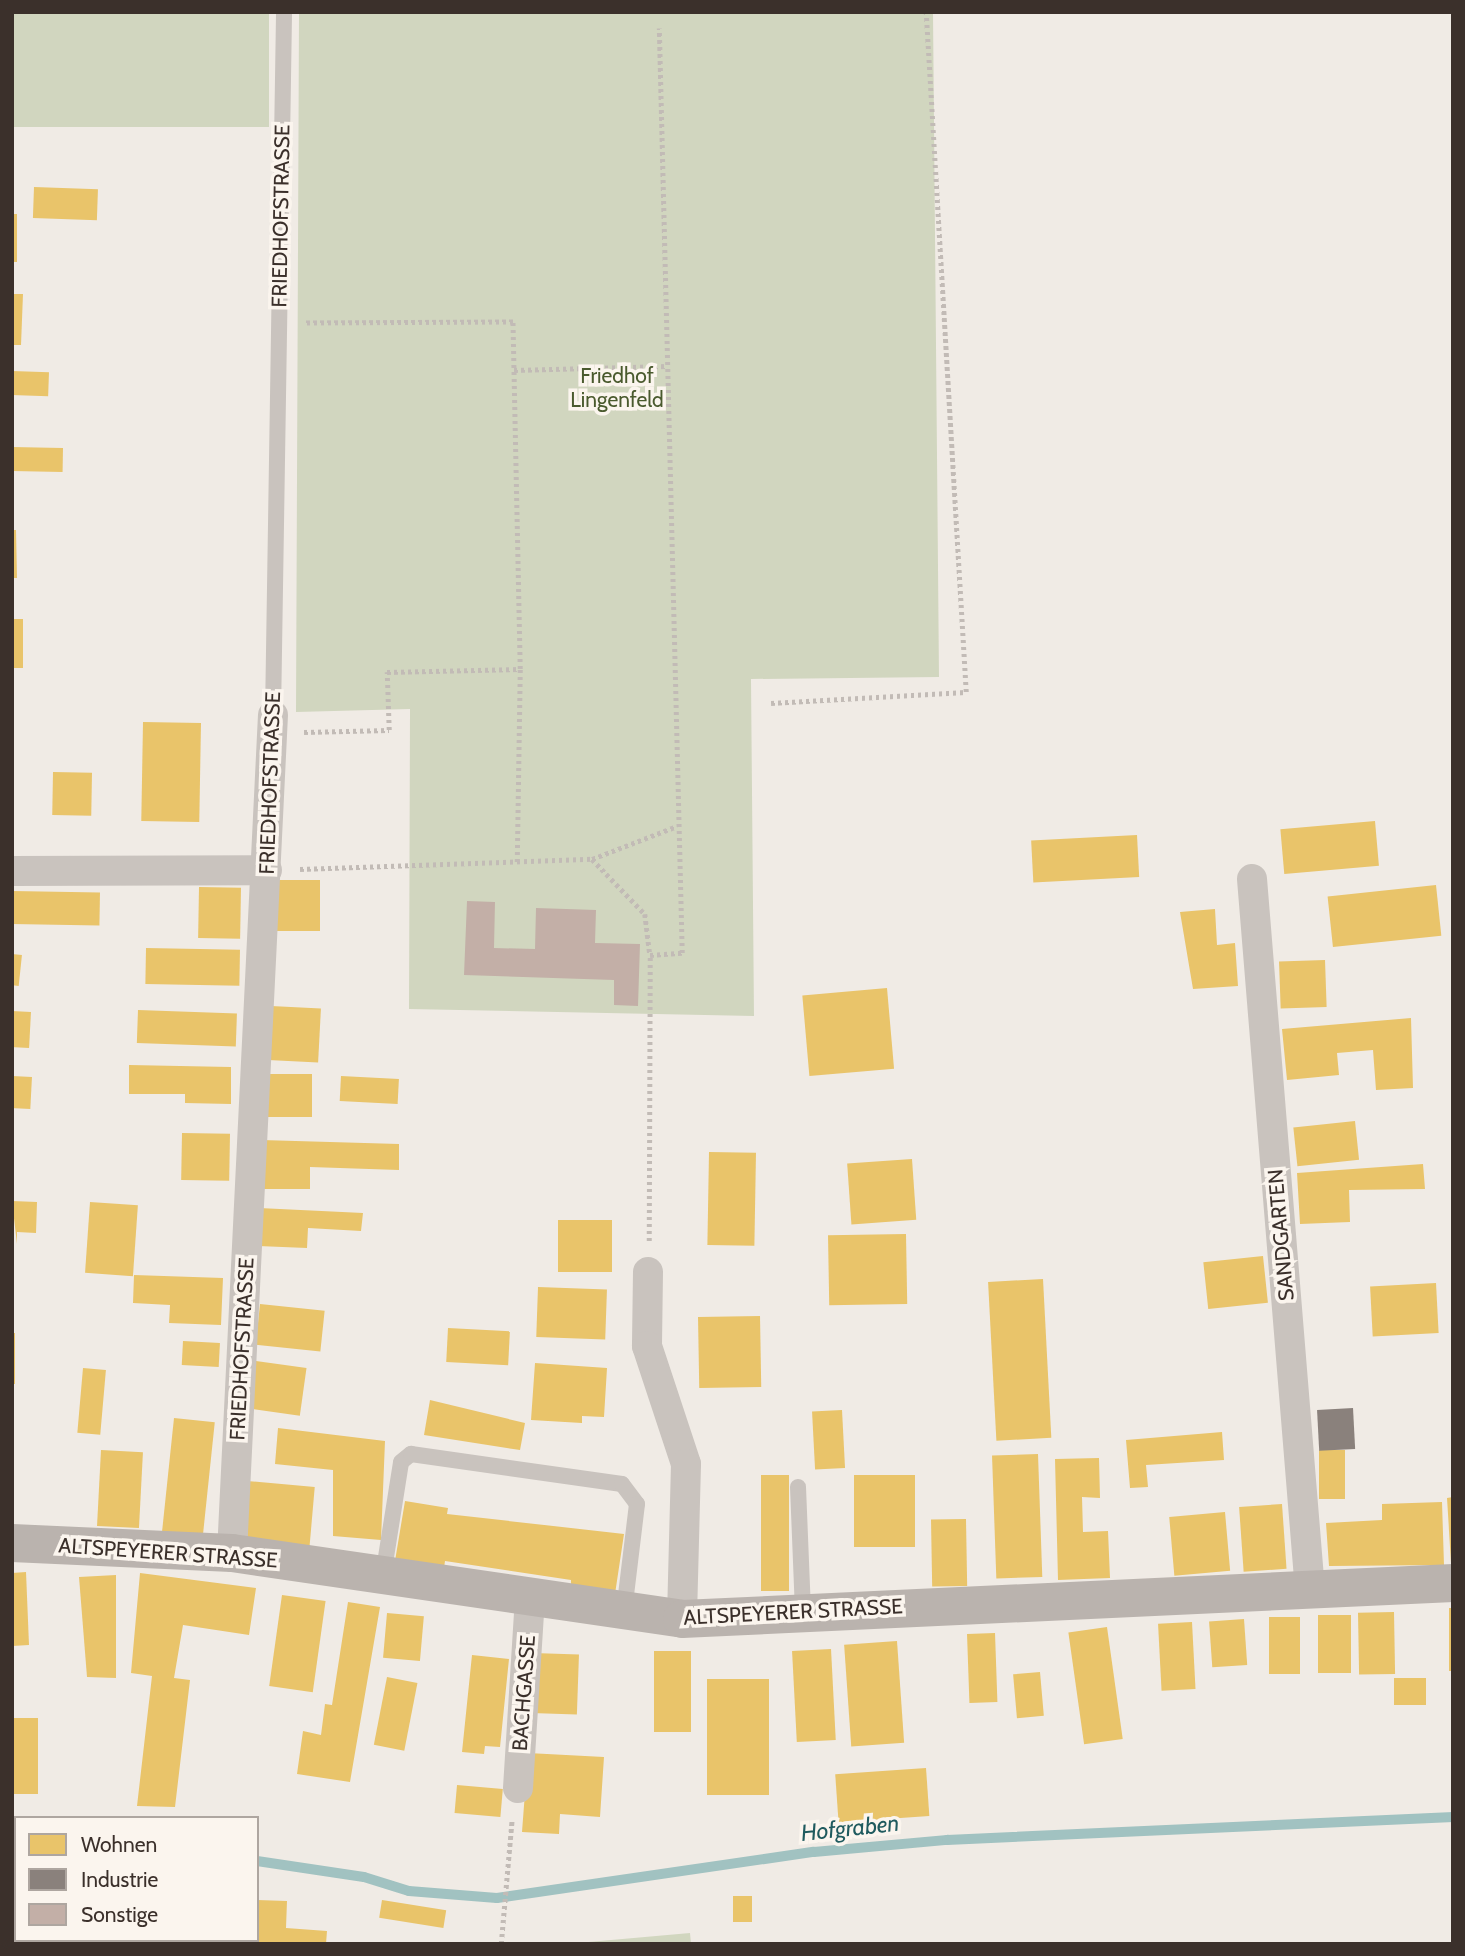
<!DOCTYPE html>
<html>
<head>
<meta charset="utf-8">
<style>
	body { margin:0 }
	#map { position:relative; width:1465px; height:1956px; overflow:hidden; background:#f0ebe5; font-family:Cabin,sans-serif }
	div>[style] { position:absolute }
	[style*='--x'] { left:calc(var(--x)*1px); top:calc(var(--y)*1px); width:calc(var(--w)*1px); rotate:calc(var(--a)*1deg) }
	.green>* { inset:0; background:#d1d6bf; transform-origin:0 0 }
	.homes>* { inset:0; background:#e9c46a; transform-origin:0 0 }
	.industry>* { inset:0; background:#8a817c; transform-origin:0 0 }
	.stream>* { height:10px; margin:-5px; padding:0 5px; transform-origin:5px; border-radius:5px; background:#a1c2c1 }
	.building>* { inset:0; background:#c3afa7 }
	.path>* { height:4.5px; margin-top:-2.25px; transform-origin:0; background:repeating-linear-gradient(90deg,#c2bbb6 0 3.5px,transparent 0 7px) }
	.service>* { height:16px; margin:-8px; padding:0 8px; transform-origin:8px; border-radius:8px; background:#c9c3be }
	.minor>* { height:30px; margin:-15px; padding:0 15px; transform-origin:15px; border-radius:15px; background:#c9c3be }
	.secondary>* { height:38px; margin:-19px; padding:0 19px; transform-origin:19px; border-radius:19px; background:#bab3ae }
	span { translate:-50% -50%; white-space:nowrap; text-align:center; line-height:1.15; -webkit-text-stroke:7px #fbf5ee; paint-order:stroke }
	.street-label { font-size:21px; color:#3b302b }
	.park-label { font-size:21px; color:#4a5a2e }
	.water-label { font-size:23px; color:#1f5a5e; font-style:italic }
	.frame { position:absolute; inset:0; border:14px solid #3b302b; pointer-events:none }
	.legend { position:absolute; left:14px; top:1816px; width:245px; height:126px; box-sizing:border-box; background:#fbf5ee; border:2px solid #aea6a0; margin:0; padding:9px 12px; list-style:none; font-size:21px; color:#3b302b }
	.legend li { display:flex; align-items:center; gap:14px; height:35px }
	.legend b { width:35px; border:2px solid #aea6a0 }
</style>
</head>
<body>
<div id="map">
	<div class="green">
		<div style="left:12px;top:12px;width:257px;height:115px"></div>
		<div style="clip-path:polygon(299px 12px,933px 12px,939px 677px,751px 679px,754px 1016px,409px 1009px,410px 709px,296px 712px)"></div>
		<div style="clip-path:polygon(690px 1933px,691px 1944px,566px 1944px)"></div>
	</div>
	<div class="homes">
		<div style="left:34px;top:187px;width:64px;height:31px;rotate:2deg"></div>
		<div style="left:12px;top:214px;width:5px;height:48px"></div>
		<div style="clip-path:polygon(12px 294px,23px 294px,21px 345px,12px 345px)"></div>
		<div style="left:12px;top:371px;width:37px;height:24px;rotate:2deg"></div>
		<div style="left:12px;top:447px;width:51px;height:24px;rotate:1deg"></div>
		<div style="clip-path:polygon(12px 530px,16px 530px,17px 578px,12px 578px)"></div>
		<div style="left:12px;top:619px;width:11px;height:49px"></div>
		<div style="left:143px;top:722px;width:58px;height:99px;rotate:1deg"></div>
		<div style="left:53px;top:772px;width:39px;height:43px;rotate:1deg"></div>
		<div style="left:1375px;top:821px;width:45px;height:95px;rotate:85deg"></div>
		<div style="left:1137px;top:835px;width:42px;height:106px;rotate:87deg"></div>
		<div style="left:274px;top:880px;width:46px;height:51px"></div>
		<div style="left:1436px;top:885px;width:51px;height:109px;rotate:84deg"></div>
		<div style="left:199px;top:887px;width:42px;height:51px;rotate:1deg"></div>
		<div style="left:12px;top:891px;width:88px;height:33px;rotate:1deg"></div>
		<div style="clip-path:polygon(1215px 909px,1217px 945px,1235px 943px,1238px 986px,1193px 989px,1180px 912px)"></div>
		<div style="left:146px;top:948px;width:94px;height:36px;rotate:1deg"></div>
		<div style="left:12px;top:954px;width:10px;height:31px;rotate:6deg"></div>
		<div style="left:1325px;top:960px;width:47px;height:46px;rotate:88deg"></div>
		<div style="left:887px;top:988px;width:81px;height:85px;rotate:85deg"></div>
		<div style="left:271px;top:1006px;width:50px;height:54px;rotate:3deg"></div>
		<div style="left:138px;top:1010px;width:99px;height:33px;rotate:2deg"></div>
		<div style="left:12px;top:1011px;width:19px;height:36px;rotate:3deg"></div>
		<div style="clip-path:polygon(1411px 1018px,1413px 1088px,1376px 1090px,1373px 1050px,1337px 1053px,1339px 1075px,1287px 1080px,1282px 1029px)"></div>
		<div style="clip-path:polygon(129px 1065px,231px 1067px,231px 1104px,185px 1103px,185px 1094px,129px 1094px)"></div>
		<div style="left:265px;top:1074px;width:47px;height:43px"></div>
		<div style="left:12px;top:1076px;width:20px;height:32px;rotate:3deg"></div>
		<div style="left:341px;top:1076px;width:58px;height:25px;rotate:3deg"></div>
		<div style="left:1355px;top:1121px;width:39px;height:62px;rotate:84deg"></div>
		<div style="left:182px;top:1133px;width:48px;height:47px;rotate:1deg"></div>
		<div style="clip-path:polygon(261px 1140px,399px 1144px,399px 1170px,310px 1167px,310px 1189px,260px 1189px)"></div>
		<div style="left:709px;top:1152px;width:47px;height:93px;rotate:1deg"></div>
		<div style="left:912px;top:1159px;width:61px;height:65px;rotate:86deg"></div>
		<div style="clip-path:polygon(1423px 1164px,1425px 1189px,1349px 1190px,1350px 1222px,1300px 1224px,1297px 1173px)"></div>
		<div style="clip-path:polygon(12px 1201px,37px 1202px,36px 1233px,17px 1232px,17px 1244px)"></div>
		<div style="left:90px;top:1202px;width:48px;height:71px;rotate:4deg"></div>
		<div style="clip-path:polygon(259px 1208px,363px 1213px,361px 1231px,308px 1228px,307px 1248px,258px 1246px)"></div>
		<div style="left:558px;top:1220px;width:54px;height:52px"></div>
		<div style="left:906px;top:1234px;width:70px;height:78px;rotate:89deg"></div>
		<div style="left:1263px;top:1256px;width:47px;height:60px;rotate:84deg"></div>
		<div style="clip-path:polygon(134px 1275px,223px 1278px,221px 1325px,169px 1323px,170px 1305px,133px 1303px)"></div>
		<div style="left:1043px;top:1279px;width:159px;height:55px;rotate:87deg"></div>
		<div style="left:1436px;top:1283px;width:50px;height:66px;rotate:87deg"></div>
		<div style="left:538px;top:1287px;width:69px;height:50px;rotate:2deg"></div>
		<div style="left:260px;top:1304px;width:65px;height:41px;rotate:6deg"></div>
		<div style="left:760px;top:1316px;width:71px;height:62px;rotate:89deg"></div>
		<div style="left:448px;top:1328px;width:62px;height:34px;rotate:3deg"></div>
		<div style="left:12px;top:1333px;width:3px;height:51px"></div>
		<div style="left:183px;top:1341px;width:37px;height:24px;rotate:3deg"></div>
		<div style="left:256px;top:1361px;width:51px;height:48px;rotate:8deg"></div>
		<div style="clip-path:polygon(535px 1363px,607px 1368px,604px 1417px,582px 1416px,582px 1423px,531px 1420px)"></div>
		<div style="left:83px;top:1368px;width:23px;height:65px;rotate:5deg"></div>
		<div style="clip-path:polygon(430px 1400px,525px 1423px,520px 1450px,424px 1435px)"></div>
		<div style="left:842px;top:1410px;width:58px;height:30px;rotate:87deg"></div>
		<div style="left:174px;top:1418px;width:41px;height:116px;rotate:6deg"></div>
		<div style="clip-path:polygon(278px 1428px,385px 1441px,381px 1540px,333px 1536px,333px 1470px,275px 1464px)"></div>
		<div style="clip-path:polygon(1222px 1432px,1224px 1460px,1146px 1465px,1148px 1487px,1130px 1488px,1126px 1440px)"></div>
		<div style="left:101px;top:1450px;width:42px;height:76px;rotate:3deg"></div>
		<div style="left:1319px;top:1450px;width:26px;height:49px"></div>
		<div style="left:1038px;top:1454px;width:123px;height:46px;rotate:88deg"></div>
		<div style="clip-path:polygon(1099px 1458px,1100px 1498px,1082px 1497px,1083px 1532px,1108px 1531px,1110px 1578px,1058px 1580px,1055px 1459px)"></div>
		<div style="left:761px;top:1475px;width:28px;height:116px"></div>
		<div style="left:854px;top:1475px;width:61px;height:72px"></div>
		<div style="left:247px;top:1481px;width:68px;height:60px;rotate:5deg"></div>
		<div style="clip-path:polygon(1453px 1497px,1453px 1563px,1451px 1563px,1447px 1498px)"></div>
		<div style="clip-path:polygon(405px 1501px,448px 1508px,447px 1514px,624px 1534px,615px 1594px,571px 1587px,571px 1580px,445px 1561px,444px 1568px,395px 1561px)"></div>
		<div style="clip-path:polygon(1442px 1502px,1444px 1565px,1329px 1566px,1326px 1523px,1382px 1520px,1382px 1504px)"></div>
		<div style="left:1282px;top:1504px;width:65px;height:43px;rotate:86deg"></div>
		<div style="left:1225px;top:1512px;width:59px;height:56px;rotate:85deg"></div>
		<div style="left:966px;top:1519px;width:67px;height:35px;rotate:89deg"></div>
		<div style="clip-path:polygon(26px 1572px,29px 1645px,12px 1646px,12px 1573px)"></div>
		<div style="clip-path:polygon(140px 1573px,256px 1588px,249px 1635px,183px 1625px,174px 1678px,190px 1680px,175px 1807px,137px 1806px,152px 1676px,131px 1673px)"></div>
		<div style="clip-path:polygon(116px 1575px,116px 1678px,87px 1677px,79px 1577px)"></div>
		<div style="left:282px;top:1595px;width:44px;height:92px;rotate:8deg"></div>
		<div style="clip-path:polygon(348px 1602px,380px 1607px,350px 1782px,297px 1774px,303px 1731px,321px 1735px,325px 1704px,332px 1705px)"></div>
		<div style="left:1449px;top:1608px;width:4px;height:63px"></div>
		<div style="left:1394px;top:1612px;width:62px;height:36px;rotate:89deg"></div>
		<div style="left:387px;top:1613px;width:37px;height:45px;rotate:5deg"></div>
		<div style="left:1351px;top:1615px;width:58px;height:33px;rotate:90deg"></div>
		<div style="left:1269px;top:1617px;width:31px;height:57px"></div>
		<div style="left:1244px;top:1619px;width:46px;height:35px;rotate:86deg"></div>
		<div style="left:1192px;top:1622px;width:67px;height:34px;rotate:87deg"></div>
		<div style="left:1107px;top:1627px;width:113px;height:39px;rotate:82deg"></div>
		<div style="left:995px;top:1633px;width:69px;height:28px;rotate:88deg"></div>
		<div style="left:897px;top:1641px;width:102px;height:53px;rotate:86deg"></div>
		<div style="left:831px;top:1649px;width:91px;height:39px;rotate:87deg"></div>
		<div style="left:654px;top:1651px;width:37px;height:81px"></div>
		<div style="left:533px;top:1653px;width:46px;height:60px;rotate:2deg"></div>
		<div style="clip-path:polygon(472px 1655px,509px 1659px,500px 1747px,485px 1746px,484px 1754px,462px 1752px)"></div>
		<div style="left:1040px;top:1672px;width:44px;height:27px;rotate:85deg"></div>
		<div style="left:387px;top:1677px;width:31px;height:69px;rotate:11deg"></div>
		<div style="left:1394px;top:1678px;width:32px;height:27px"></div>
		<div style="left:707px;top:1679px;width:62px;height:116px"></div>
		<div style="left:12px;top:1718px;width:26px;height:76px"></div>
		<div style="clip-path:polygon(528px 1753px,604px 1757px,600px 1817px,560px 1814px,559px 1834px,522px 1832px)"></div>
		<div style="left:926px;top:1768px;width:48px;height:91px;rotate:86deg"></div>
		<div style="left:457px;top:1785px;width:46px;height:28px;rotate:5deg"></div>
		<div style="left:733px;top:1896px;width:19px;height:26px"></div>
		<div style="clip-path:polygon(257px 1900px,287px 1901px,286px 1928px,327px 1931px,326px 1944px,231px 1944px,257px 1940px)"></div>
		<div style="left:382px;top:1900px;width:65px;height:18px;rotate:9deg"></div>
		<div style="left:166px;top:1940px;width:40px;height:4px"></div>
	</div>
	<div class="industry">
		<div style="left:1353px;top:1408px;width:41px;height:36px;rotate:87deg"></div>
	</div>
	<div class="stream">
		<div style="--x:12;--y:1857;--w:4;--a:14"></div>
		<div style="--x:257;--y:1861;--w:108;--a:8.5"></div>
		<div style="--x:364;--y:1877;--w:47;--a:17.3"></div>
		<div style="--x:409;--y:1891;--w:88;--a:4.5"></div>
		<div style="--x:497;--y:1898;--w:320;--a:-8.3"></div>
		<div style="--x:814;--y:1852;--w:134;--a:-5.2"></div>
		<div style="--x:947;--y:1840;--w:507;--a:-2.6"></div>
	</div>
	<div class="building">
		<div style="clip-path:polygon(467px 901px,495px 902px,494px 948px,535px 949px,536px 908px,596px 910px,595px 943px,640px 944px,638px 1006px,614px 1005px,614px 980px,464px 975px)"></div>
	</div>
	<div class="path">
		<div style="--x:514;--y:370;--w:153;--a:-1.5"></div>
		<div style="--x:771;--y:703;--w:195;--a:-3.2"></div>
		<div style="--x:966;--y:692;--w:681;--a:-93.37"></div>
		<div style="--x:304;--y:732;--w:85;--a:-1.3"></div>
		<div style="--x:389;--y:730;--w:58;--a:-92"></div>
		<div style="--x:387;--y:672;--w:133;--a:-1.3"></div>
		<div style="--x:520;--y:669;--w:347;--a:-91.2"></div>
		<div style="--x:513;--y:322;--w:208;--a:179.7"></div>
		<div style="--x:592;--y:859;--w:91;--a:-21.2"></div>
		<div style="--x:517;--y:862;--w:193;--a:-89.1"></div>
		<div style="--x:300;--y:869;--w:292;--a:-2"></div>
		<div style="--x:592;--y:859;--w:76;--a:46.1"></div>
		<div style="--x:645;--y:914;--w:41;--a:83"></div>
		<div style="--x:650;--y:955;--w:32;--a:-4"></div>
		<div style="--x:682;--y:953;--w:925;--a:-91.42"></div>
		<div style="--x:649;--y:1241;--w:286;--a:-89.8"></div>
		<div style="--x:501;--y:1944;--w:125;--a:-85"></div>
	</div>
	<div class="service">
		<div style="--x:273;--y:715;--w:703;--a:-89.1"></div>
		<div style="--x:798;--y:1487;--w:125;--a:87.7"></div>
		<div style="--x:383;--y:1576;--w:115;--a:-81"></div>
		<div style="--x:401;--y:1462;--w:13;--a:-39"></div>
		<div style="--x:411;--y:1454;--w:213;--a:8.1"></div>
		<div style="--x:622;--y:1484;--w:25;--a:53"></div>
		<div style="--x:637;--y:1504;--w:108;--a:96.9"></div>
		<div style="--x:218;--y:1944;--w:4;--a:-90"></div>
	</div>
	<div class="minor">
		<div style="--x:12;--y:871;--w:255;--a:-0.2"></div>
		<div style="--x:1252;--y:879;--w:713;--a:85.34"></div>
		<div style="--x:648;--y:1272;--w:74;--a:90.8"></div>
		<div style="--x:647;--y:1346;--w:124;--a:71.7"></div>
		<div style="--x:686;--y:1464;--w:155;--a:91.5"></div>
		<div style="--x:232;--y:1553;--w:839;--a:-87.2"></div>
		<div style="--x:518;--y:1788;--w:191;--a:-86.4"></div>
	</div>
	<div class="secondary">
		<div style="--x:12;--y:1543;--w:220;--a:2.6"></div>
		<div style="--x:232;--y:1553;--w:455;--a:8.3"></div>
		<div style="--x:682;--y:1619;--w:772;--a:-2.67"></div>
	</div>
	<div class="street-label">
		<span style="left:281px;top:216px;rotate:-89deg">FRIEDHOFSTRASSE</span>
		<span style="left:270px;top:783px;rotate:-88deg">FRIEDHOFSTRASSE</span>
		<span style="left:1281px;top:1235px;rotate:-95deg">SANDGARTEN</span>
		<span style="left:242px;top:1349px;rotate:-87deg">FRIEDHOFSTRASSE</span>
		<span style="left:168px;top:1553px;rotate:4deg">ALTSPEYERER STRASSE</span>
		<span style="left:793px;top:1612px;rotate:-3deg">ALTSPEYERER STRASSE</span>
		<span style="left:524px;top:1693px;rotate:-86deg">BACHGASSE</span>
	</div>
	<div class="park-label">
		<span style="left:617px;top:388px">Friedhof<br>Lingenfeld</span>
	</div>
	<div class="water-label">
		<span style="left:850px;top:1828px;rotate:-6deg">Hofgraben</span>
	</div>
	<div class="frame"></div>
	<ul class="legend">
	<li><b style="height:19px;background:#e9c46a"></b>Wohnen</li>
	<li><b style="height:19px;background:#8a817c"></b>Industrie</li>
	<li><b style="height:19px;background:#c3afa7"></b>Sonstige</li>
	</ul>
</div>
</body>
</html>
